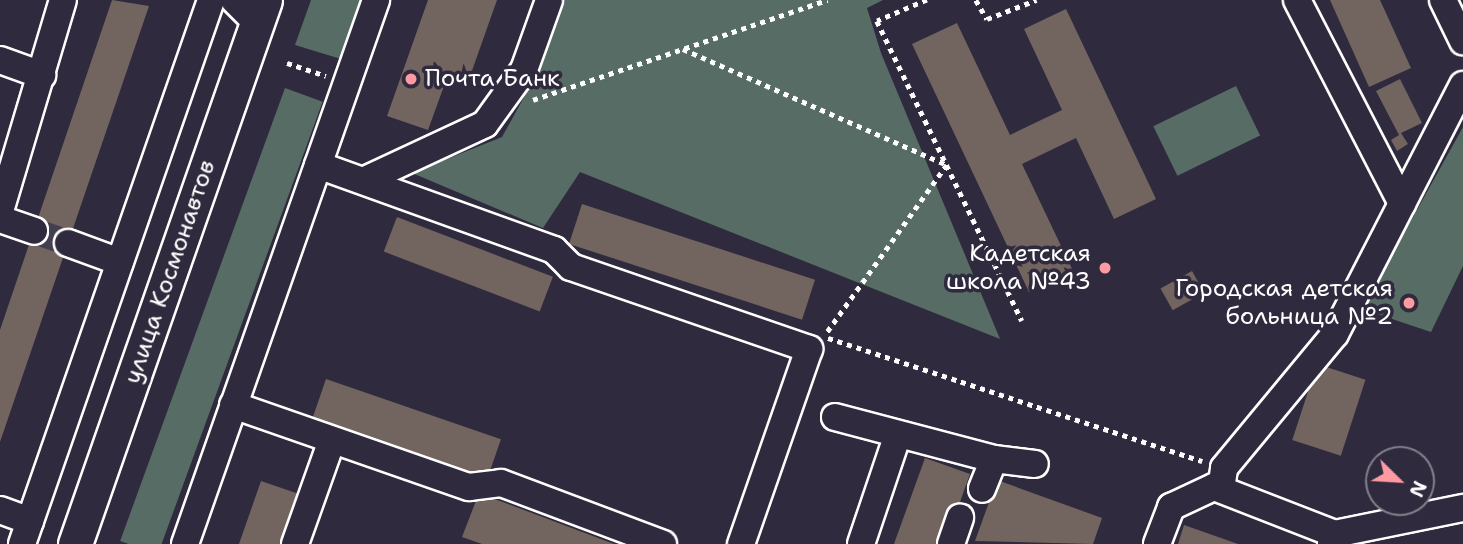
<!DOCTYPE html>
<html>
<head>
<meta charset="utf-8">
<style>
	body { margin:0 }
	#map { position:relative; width:1463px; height:544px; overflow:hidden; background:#2f2a3d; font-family:"Shantell Sans",sans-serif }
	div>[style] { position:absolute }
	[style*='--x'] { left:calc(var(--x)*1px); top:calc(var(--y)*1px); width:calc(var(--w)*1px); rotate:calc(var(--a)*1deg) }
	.green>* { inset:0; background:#586c66; transform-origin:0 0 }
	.building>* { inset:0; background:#726560; transform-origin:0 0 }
	.minor-tunnel>* { height:26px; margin-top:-13px; transform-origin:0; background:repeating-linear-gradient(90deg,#443f50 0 26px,transparent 0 39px) }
	.path>* { height:4.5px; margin-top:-2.25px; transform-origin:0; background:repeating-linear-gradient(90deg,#fff 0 5px,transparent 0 10px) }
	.roads { filter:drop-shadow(2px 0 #fff) drop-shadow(-2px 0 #fff) drop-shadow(0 2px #fff) drop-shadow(0 -2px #fff) }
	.minor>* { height:26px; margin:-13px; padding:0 13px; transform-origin:13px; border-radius:13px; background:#2f2a3d }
	.major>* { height:33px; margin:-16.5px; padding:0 16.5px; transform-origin:16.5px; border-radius:16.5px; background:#2f2a3d }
	.dots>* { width:19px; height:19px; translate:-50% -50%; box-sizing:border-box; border:4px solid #2f2a3d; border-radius:50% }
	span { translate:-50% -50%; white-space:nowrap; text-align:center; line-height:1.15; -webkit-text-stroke:7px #2f2a3d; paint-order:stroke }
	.poi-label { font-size:24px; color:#fff }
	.left { translate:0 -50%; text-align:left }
	.right { translate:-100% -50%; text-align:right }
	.street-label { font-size:24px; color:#fff }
	.north { position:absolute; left:1365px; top:446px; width:70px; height:70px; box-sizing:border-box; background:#2f2a3d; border:2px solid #827f8b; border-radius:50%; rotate:114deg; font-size:19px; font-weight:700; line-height:28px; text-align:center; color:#fff }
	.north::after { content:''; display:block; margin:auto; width:24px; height:32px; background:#ff9aa2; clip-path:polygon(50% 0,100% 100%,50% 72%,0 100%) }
</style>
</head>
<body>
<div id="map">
	<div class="green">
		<div style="clip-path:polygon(311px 0,362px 0,341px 59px,295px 45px)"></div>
		<div style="clip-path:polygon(560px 0,883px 0,867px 8px,881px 53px,1000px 339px,580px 172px,543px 228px,412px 173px,502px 137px,528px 90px)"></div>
		<div style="left:1236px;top:86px;width:55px;height:92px;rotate:64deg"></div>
		<div style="left:285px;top:88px;width:40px;height:482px;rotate:20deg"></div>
		<div style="clip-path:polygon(1463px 127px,1463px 266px,1431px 332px,1362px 309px)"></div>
	</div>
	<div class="building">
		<div style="clip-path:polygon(112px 0,149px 6px,0 442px,0 330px)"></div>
		<div style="clip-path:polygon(428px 0,497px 0,468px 82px,448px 75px,428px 130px,387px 116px)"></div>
		<div style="clip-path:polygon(1330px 0,1380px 0,1411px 68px,1369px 87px)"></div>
		<div style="clip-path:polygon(1066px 9px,1156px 199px,1114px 219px,1076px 138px,1022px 164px,1073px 271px,1029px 292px,912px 44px,957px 23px,1010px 135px,1062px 110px,1024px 29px)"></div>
		<div style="clip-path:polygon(1400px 79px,1422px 123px,1401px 133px,1408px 144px,1397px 151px,1391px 140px,1399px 135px,1376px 91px)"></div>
		<div style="left:582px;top:204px;width:245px;height:42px;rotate:18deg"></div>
		<div style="left:397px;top:217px;width:167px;height:37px;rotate:21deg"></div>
		<div style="left:1192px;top:271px;width:25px;height:36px;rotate:61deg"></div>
		<div style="left:1317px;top:364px;width:51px;height:80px;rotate:18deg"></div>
		<div style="left:326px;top:379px;width:185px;height:44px;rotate:19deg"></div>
		<div style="clip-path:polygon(925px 458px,970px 474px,945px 544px,894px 544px)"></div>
		<div style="clip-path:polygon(997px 480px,1102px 518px,1093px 544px,975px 541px)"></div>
		<div style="clip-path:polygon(261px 481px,299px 494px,281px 544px,239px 544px)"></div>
		<div style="clip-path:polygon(479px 493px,614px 544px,482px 544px,462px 537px)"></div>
		<div style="clip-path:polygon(1184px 525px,1238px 544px,1178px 544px)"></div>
	</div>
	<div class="minor-tunnel">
		<div style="--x:34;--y:231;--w:36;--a:19"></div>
	</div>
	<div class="path">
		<div style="--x:927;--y:0;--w:54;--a:157.2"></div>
		<div style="--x:877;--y:21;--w:333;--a:64.2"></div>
		<div style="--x:976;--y:0;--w:22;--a:60"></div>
		<div style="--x:987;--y:19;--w:53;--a:-21.2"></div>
		<div style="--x:683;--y:49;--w:288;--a:23.7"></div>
		<div style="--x:947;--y:165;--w:208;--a:125.6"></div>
		<div style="--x:287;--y:63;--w:41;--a:18.4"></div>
		<div style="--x:533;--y:100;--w:311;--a:-18.8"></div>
		<div style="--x:828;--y:338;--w:394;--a:18.2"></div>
	</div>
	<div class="roads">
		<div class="minor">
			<div style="--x:234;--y:0;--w:33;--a:45"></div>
			<div style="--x:1297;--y:0;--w:229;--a:62.7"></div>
			<div style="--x:1443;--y:0;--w:46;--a:64"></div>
			<div style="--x:0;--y:60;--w:45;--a:19.7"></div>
			<div style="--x:318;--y:165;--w:251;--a:19.8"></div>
			<div style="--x:554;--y:250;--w:24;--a:45"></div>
			<div style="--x:571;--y:267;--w:252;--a:19"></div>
			<div style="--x:809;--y:349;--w:207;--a:109.2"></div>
			<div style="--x:365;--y:180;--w:132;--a:-25"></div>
			<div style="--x:485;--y:124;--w:67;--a:-54.2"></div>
			<div style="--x:524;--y:70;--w:74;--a:-70.3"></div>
			<div style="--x:0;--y:211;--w:220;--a:-73.4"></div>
			<div style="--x:0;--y:219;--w:36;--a:19"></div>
			<div style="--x:68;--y:243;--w:55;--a:20.1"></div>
			<div style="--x:233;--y:405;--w:250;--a:19.2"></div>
			<div style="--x:469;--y:487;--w:32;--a:-7"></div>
			<div style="--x:501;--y:483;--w:173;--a:20.6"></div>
			<div style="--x:835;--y:417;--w:164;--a:14.8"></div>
			<div style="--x:994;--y:459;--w:32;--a:112"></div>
			<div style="--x:994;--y:459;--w:41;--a:7"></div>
			<div style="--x:1214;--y:487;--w:130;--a:21.2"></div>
			<div style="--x:0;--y:510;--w:32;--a:20"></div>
			<div style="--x:22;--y:544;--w:576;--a:-70.84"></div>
			<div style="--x:185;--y:544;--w:577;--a:-70.65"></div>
			<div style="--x:295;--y:544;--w:110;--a:-70.4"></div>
			<div style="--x:861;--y:544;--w:113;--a:-71.4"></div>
			<div style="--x:951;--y:544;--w:28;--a:-71"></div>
			<div style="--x:1157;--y:544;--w:40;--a:-69"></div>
			<div style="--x:1171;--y:507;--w:56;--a:-25.2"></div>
			<div style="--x:1222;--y:483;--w:15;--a:-82"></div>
			<div style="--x:1224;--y:468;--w:174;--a:-50.4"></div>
			<div style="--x:1335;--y:334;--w:280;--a:-62.8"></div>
			<div style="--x:1331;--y:544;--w:11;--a:-68"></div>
			<div style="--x:1335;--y:534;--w:131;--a:-11.5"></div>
		</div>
		<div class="major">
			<div style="--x:75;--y:544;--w:576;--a:-70.75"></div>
		</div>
	</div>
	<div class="dots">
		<div style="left:411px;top:79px;background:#ff9aa2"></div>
		<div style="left:1105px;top:268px;background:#ff9aa2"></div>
		<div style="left:1409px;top:303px;background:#ff9aa2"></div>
	</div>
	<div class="poi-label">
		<span class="left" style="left:425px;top:79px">Почта Банк</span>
		<span class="right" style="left:1091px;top:268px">Кадетская<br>школа №43</span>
		<span class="right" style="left:1393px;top:303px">Городская детская<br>больница №2</span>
	</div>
	<div class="street-label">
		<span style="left:170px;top:272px;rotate:-71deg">улица Космонавтов</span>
	</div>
	<div class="north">N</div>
</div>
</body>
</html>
